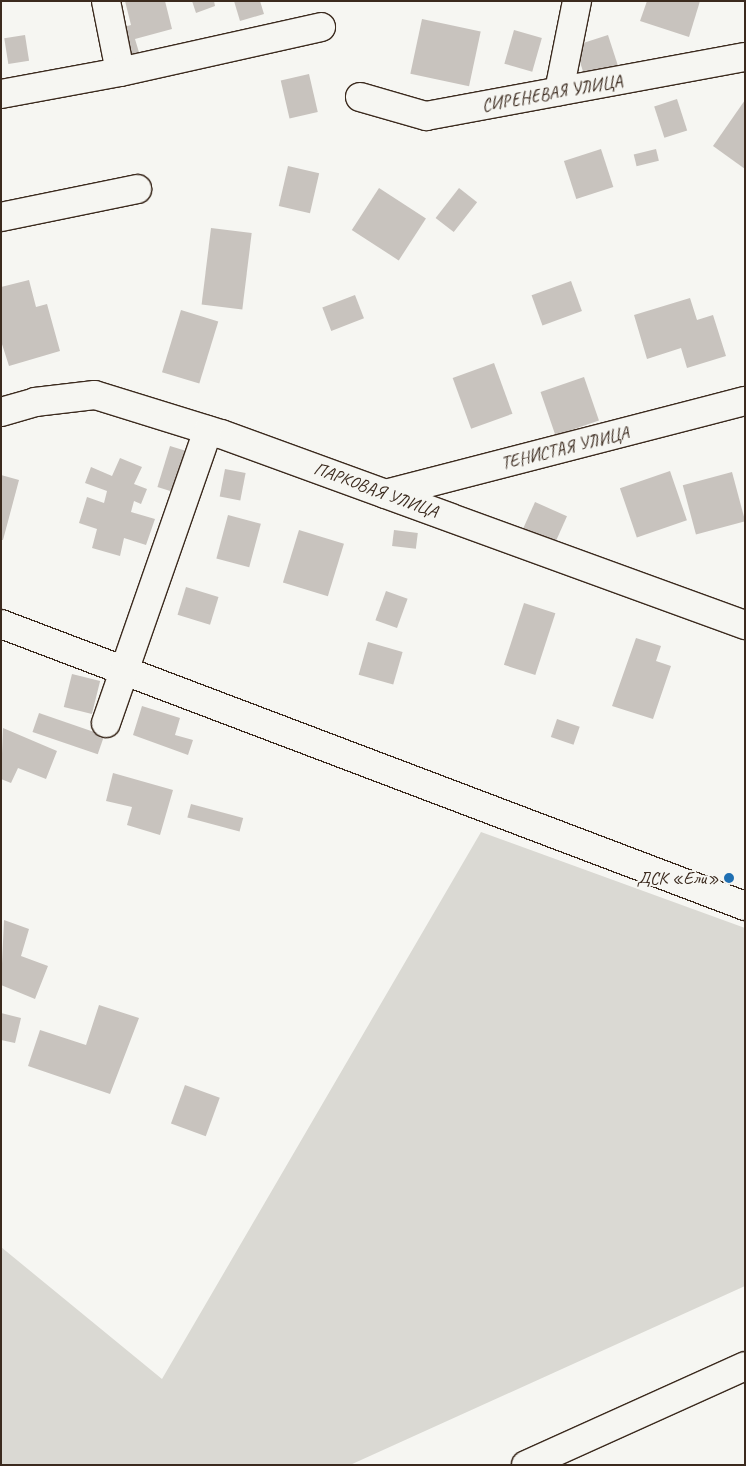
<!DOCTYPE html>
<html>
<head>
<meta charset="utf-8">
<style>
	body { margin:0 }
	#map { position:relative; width:746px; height:1466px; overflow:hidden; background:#f6f6f2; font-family:Caveat,sans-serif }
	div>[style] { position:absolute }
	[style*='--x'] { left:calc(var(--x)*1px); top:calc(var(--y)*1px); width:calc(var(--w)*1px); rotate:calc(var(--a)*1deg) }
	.green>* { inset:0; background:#dad9d3 }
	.building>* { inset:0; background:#c8c3be; transform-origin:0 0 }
	.roads { filter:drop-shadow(1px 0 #3b2a1e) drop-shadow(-1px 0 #3b2a1e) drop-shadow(0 1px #3b2a1e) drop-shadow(0 -1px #3b2a1e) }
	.minor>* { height:28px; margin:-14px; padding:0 14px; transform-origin:14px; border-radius:14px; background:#f6f6f2 }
	.dots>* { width:14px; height:14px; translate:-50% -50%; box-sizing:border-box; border:2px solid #f6f6f2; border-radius:50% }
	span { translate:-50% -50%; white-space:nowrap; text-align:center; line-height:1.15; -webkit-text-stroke:4px #f6f6f2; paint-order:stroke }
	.street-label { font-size:18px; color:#3b2a1e }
	.poi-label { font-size:18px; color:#3b2a1e }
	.right { translate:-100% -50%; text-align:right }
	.frame { position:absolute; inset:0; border:2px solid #3b2a1e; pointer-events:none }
</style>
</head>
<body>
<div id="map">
	<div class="green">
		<div style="clip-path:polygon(481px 832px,745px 928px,745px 1286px,350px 1465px,1px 1465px,1px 1247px,162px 1379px)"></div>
	</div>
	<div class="building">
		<div style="clip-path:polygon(125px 1px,165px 1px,172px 29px,135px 39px,141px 59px,125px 63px,116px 29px,131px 25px)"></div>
		<div style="clip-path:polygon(192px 1px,214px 1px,215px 6px,196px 13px)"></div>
		<div style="clip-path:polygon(234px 1px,260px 1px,264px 14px,240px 21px)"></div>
		<div style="clip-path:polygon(647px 1px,700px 1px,689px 37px,640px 21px)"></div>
		<div style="left:422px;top:19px;width:60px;height:56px;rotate:12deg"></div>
		<div style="left:514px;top:30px;width:29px;height:35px;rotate:16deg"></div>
		<div style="left:25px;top:35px;width:26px;height:21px;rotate:81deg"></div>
		<div style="left:608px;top:35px;width:32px;height:35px;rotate:72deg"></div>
		<div style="left:309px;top:74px;width:39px;height:29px;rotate:77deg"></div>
		<div style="left:677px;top:99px;width:33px;height:24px;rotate:72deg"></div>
		<div style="clip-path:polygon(745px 100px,745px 169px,713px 146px)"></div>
		<div style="left:601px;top:149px;width:40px;height:39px;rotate:72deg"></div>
		<div style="left:656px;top:149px;width:12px;height:23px;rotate:76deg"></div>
		<div style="left:288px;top:166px;width:32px;height:41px;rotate:13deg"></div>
		<div style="left:379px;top:188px;width:56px;height:50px;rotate:33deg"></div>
		<div style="left:459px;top:188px;width:23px;height:38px;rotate:38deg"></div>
		<div style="left:211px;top:228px;width:41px;height:77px;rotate:7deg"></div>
		<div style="clip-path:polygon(29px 280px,36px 307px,47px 304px,60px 351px,9px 366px,1px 341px,1px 287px)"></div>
		<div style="left:571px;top:281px;width:32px;height:42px;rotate:70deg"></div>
		<div style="left:355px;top:295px;width:25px;height:35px;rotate:69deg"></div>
		<div style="clip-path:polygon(690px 298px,697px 320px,713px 315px,726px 356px,687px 368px,681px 348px,647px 359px,634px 315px)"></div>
		<div style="left:181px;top:310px;width:39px;height:65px;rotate:17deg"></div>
		<div style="left:494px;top:363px;width:54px;height:44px;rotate:70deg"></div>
		<div style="left:584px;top:377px;width:46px;height:46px;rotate:71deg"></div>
		<div style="left:170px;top:446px;width:30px;height:43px;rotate:17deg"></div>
		<div style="clip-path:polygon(120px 458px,142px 467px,134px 484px,147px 489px,141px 504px,134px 501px,131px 512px,155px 519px,146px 545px,124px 538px,120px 556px,92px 548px,97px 529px,79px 523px,87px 497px,104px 503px,107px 491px,85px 483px,91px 467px,112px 476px)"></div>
		<div style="left:225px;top:469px;width:21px;height:28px;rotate:11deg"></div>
		<div style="left:670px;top:471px;width:52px;height:53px;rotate:71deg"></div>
		<div style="left:732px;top:472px;width:51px;height:51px;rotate:75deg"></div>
		<div style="clip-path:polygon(1px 475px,19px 480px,3px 540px,1px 540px)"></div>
		<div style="left:535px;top:502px;width:35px;height:37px;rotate:24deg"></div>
		<div style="left:228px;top:515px;width:34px;height:45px;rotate:15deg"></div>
		<div style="left:299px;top:530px;width:47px;height:55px;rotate:17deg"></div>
		<div style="left:394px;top:530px;width:24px;height:16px;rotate:7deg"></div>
		<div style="left:186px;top:587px;width:34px;height:29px;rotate:17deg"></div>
		<div style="left:386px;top:591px;width:23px;height:31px;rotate:20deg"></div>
		<div style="left:524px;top:603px;width:33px;height:65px;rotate:18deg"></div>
		<div style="clip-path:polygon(636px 638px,661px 646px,656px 661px,671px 666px,653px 719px,612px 706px)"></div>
		<div style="left:368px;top:642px;width:36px;height:34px;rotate:16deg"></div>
		<div style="left:72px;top:674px;width:29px;height:34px;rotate:14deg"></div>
		<div style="clip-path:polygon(142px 706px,180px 718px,175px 735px,193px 740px,188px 755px,133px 735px)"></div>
		<div style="left:39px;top:713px;width:69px;height:20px;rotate:19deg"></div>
		<div style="left:557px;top:719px;width:24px;height:19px;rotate:19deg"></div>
		<div style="clip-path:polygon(3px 728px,57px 751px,46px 779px,18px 768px,11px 783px,1px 779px)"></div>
		<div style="clip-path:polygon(113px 773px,173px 790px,160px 835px,127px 825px,132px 807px,106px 801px)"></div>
		<div style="left:191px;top:804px;width:54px;height:14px;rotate:15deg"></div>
		<div style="clip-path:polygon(4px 920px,29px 929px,21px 956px,48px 966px,35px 999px,1px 985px)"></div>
		<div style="clip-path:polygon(99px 1005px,139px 1018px,110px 1094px,28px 1066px,40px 1030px,86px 1045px)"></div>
		<div style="clip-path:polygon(1px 1013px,21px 1018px,15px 1043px,1px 1040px)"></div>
		<div style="left:185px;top:1085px;width:37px;height:41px;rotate:20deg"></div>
	</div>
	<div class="roads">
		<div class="minor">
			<div style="--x:106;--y:1;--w:72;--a:78.8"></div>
			<div style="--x:559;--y:91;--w:92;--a:-78.7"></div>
			<div style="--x:1;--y:94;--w:121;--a:-10.5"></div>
			<div style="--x:120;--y:72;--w:206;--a:-12.6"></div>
			<div style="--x:360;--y:97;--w:69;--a:16.1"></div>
			<div style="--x:426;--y:116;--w:324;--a:-10.5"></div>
			<div style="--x:1;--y:217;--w:139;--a:-11.6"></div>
			<div style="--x:1;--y:412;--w:35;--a:-16"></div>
			<div style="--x:35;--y:402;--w:60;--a:-6.7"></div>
			<div style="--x:95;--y:395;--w:132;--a:17.2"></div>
			<div style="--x:221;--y:434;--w:558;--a:20.03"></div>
			<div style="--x:385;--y:494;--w:372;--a:-14.5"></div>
			<div style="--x:1;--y:624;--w:796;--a:20.76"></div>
			<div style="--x:106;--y:723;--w:310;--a:-70.8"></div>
			<div style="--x:526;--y:1465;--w:240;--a:-24.3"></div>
		</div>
	</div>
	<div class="dots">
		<div style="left:729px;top:878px;background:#1f6fb2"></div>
	</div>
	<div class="street-label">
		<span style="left:552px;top:93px;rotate:-10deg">СИРЕНЕВАЯ УЛИЦА</span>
		<span style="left:565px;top:448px;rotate:-14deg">ТЕНИСТАЯ УЛИЦА</span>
		<span style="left:376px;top:490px;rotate:20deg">ПАРКОВАЯ УЛИЦА</span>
	</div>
	<div class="poi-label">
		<span class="right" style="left:719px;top:878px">ДСК «Ели»</span>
	</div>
	<div class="frame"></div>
</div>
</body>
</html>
